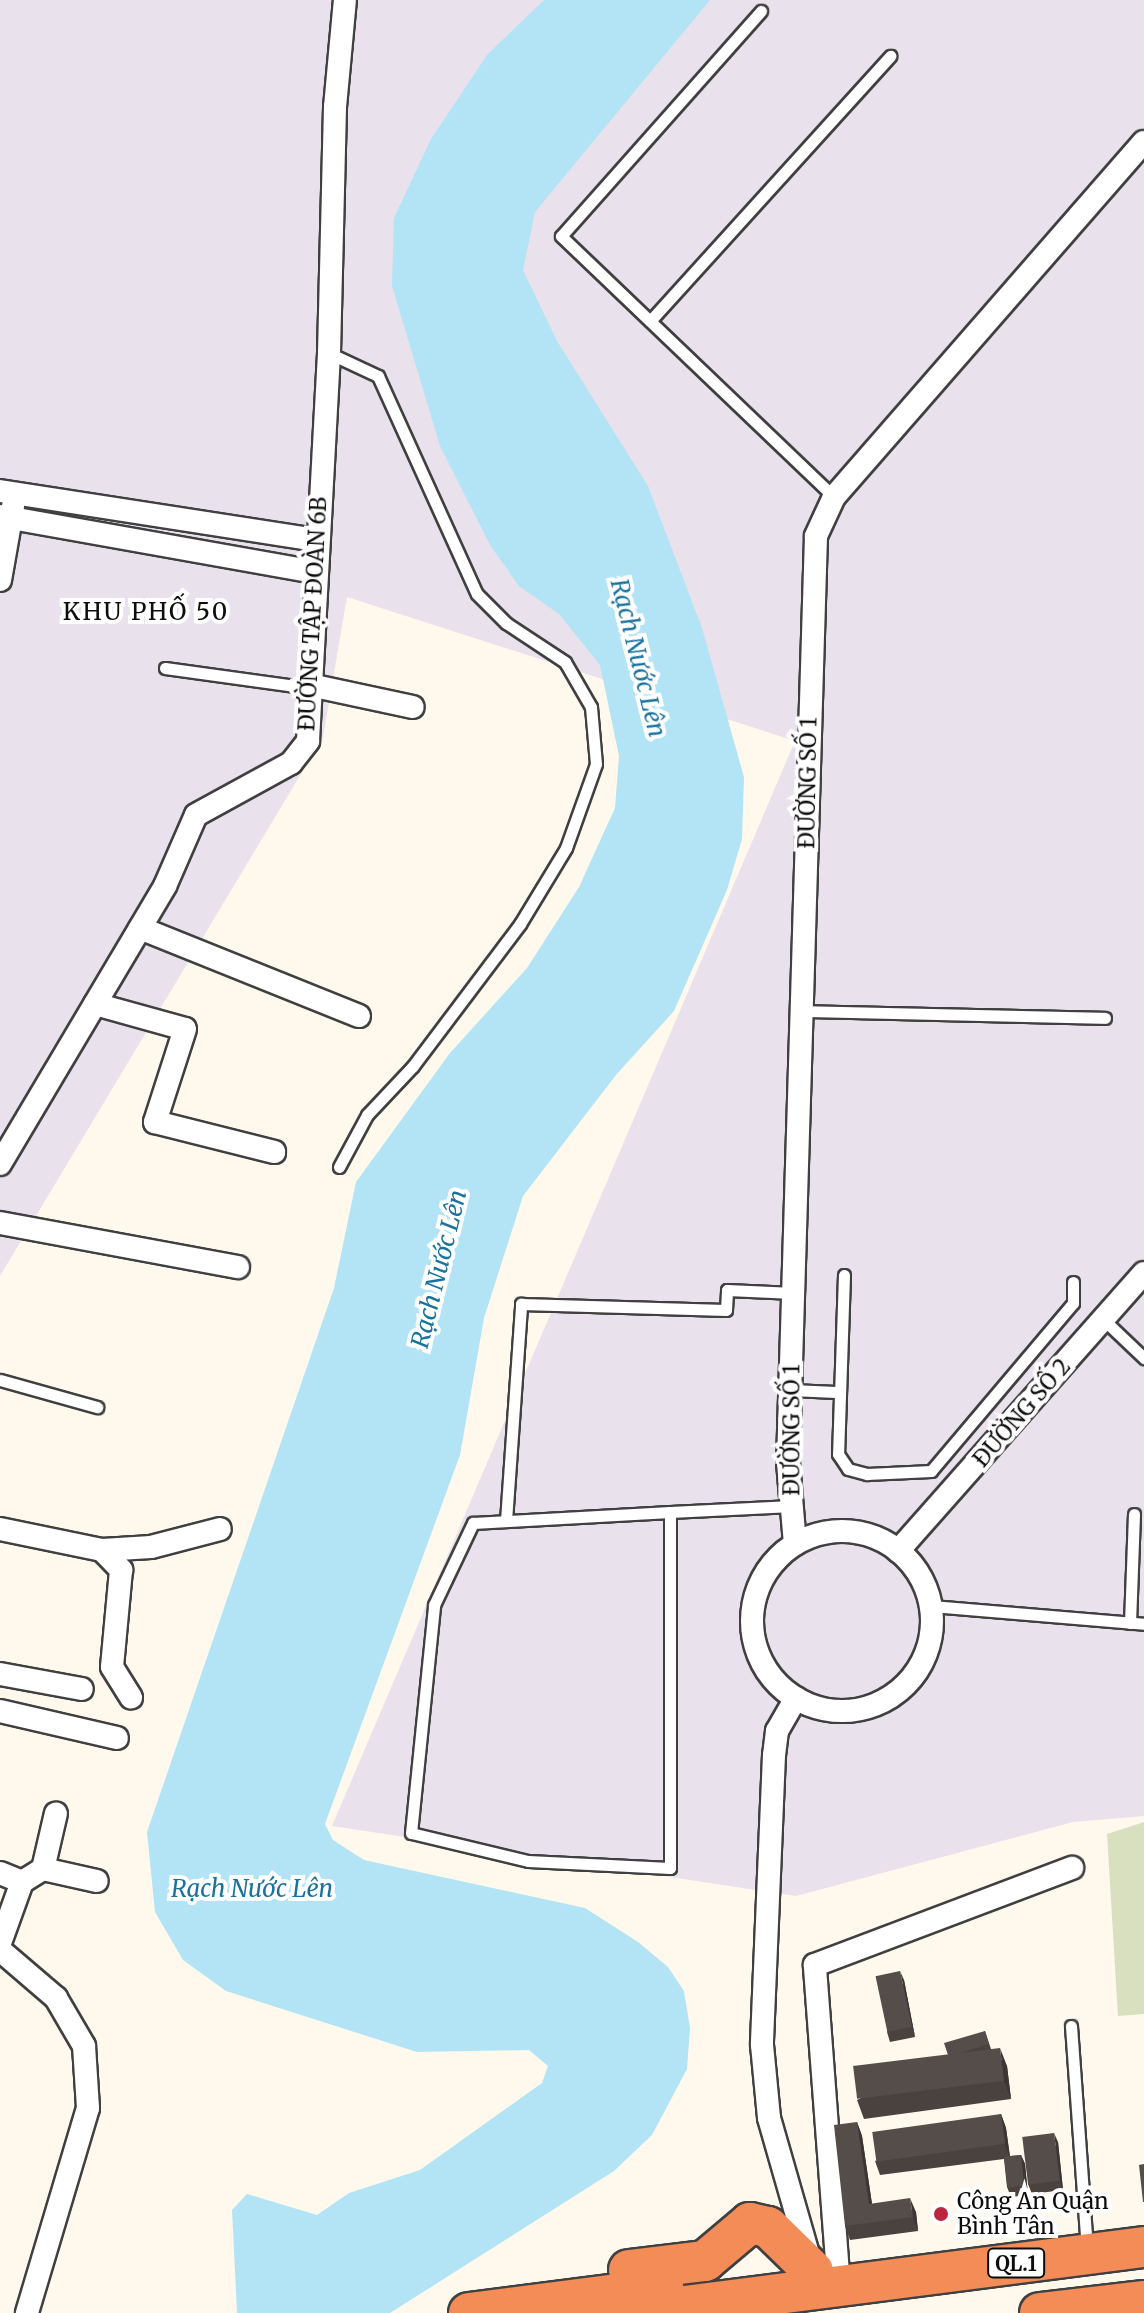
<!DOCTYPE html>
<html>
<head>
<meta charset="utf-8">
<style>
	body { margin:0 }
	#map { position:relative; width:1144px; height:2313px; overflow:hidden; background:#fff9ed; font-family:Merriweather,serif }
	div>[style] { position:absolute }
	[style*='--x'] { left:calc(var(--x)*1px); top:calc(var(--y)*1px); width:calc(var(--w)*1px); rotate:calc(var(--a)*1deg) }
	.industrial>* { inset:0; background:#e9e1ec }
	.cemetery>* { inset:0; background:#d9e0bf }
	.water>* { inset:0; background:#b2e4f5 }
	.roads { filter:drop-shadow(2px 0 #404040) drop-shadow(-2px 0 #404040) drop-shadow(0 2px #404040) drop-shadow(0 -2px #404040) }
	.lane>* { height:11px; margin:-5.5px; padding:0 5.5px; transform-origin:5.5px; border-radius:5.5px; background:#fff }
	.street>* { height:22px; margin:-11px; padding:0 11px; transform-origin:11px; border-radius:11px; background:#fff }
	.street>.ring { margin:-11px; padding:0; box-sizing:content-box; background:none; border:22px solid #fff; border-radius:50% }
	.highway>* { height:40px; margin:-20px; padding:0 20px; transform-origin:20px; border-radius:20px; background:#f38c57 }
	.wall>* { inset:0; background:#49423f }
	.shaded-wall>* { inset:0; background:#3c3633 }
	.building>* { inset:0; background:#554d49; transform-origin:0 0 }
	.dots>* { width:22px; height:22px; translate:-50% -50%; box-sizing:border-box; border:4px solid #fff; border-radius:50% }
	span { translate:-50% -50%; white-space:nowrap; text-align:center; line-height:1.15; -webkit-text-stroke:8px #fff; paint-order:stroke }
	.shield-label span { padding:2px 6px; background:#fff; border:2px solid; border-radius:6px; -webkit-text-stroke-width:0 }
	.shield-label { font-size:20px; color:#0d0d0d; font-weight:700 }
	.street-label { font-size:22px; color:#0d0d0d }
	.poi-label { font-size:22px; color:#0d0d0d }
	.left { translate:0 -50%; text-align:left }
	.neighbourhood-label { font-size:24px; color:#0d0d0d; letter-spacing:2px }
	.water-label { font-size:24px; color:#18729d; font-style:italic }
</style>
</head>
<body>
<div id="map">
	<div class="industrial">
		<div style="clip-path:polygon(0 0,1144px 0,1144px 1816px,1073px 1822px,796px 1896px,332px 1826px,795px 741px,347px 597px,323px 737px,0 1276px)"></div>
	</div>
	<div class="cemetery">
		<div style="clip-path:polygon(1144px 1822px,1144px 2014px,1118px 2016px,1107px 1834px)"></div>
	</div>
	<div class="water">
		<div style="clip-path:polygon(544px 0,710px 0,535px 212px,523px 270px,557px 341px,648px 486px,702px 628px,744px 777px,742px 839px,727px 890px,674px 1011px,616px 1075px,523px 1196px,484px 1318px,460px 1455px,325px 1824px,333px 1840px,364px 1860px,585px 1908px,638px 1942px,668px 1967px,684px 1991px,690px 2028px,687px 2069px,652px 2135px,614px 2171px,390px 2313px,237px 2313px,232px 2210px,247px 2194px,317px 2215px,349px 2193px,420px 2170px,542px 2083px,548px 2066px,529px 2050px,417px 2052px,226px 1991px,183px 1960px,155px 1912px,147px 1832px,334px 1288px,356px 1182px,450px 1053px,527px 968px,579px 887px,615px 808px,619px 756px,600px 665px,559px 614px,519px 586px,490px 545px,440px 446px,392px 286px,394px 218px,431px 139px,487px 55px)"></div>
	</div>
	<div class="roads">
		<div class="lane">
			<div style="--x:761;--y:11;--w:301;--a:131.6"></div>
			<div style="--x:561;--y:236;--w:378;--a:43.7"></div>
			<div style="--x:650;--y:321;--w:358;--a:-47.8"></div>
			<div style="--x:329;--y:353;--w:54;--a:25.1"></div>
			<div style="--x:378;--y:376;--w:239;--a:65.6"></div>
			<div style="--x:477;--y:594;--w:41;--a:45"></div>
			<div style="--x:506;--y:623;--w:71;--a:33.5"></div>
			<div style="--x:565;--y:662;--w:52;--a:60"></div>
			<div style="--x:591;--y:707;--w:57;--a:85"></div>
			<div style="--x:596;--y:764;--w:89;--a:109.7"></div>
			<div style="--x:566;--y:848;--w:89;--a:121.2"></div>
			<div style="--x:520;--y:924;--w:178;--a:127"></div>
			<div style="--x:413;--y:1066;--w:67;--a:133.2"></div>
			<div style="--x:367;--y:1115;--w:59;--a:118.3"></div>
			<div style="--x:165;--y:668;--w:146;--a:7.9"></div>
			<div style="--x:802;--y:1011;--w:303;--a:1.3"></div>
			<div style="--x:844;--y:1275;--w:179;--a:91.9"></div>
			<div style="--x:838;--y:1454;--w:18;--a:56"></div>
			<div style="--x:848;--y:1469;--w:20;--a:15"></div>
			<div style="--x:867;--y:1474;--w:64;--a:-2.7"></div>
			<div style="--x:931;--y:1471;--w:220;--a:-49.8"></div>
			<div style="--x:1073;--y:1303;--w:21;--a:-90"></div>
			<div style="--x:1103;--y:1319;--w:57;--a:43.6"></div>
			<div style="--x:0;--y:1380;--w:101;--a:15.6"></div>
			<div style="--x:791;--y:1390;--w:45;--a:2.5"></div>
			<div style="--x:670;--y:1512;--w:356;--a:90"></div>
			<div style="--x:670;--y:1868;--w:142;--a:-177.2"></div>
			<div style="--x:528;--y:1861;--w:120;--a:-166.5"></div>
			<div style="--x:411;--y:1833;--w:229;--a:-84.2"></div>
			<div style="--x:434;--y:1605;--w:91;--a:-64.6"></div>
			<div style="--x:473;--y:1523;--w:197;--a:-3.2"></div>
			<div style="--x:670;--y:1512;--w:122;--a:-2.8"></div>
			<div style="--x:506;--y:1521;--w:218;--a:-86"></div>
			<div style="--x:521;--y:1304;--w:205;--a:1.7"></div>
			<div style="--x:726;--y:1310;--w:20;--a:-87"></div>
			<div style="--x:727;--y:1290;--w:67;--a:2.6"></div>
			<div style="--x:931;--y:1606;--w:214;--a:4.8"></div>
			<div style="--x:1130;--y:1623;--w:109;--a:-87.9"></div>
			<div style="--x:1071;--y:2026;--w:224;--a:85.9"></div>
		</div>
		<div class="street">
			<div style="--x:0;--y:491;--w:319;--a:8.8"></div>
			<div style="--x:0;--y:516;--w:319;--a:10.1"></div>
			<div style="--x:0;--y:580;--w:75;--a:-80"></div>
			<div style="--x:310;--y:685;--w:105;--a:12.1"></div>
			<div style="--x:140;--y:928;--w:236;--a:21.9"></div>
			<div style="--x:95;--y:1004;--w:93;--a:15.5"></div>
			<div style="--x:185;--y:1029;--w:98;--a:107.9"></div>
			<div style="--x:155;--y:1122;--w:123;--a:14.1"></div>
			<div style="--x:0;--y:1164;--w:323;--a:-59.3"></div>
			<div style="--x:165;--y:886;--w:77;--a:-66.4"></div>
			<div style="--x:196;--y:815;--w:108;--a:-28.7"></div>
			<div style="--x:291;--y:763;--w:28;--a:-52"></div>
			<div style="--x:308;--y:741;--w:389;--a:-86.9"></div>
			<div style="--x:329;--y:353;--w:246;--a:-88.6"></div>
			<div style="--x:335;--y:107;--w:107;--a:-84.7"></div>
			<div style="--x:0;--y:1223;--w:242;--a:10.5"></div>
			<div style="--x:0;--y:1529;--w:104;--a:11.6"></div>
			<div style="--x:102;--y:1550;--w:49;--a:-3.5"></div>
			<div style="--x:151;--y:1547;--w:71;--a:-14.6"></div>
			<div class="ring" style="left:752px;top:1531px;width:158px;height:158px"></div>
			<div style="--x:795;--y:1544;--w:81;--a:-94.9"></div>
			<div style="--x:788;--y:1463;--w:927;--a:-88.27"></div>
			<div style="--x:816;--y:536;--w:43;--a:-65.2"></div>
			<div style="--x:834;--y:497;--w:471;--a:-48.9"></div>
			<div style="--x:102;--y:1550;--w:28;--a:46"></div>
			<div style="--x:121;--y:1570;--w:97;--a:95.3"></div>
			<div style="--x:112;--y:1667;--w:36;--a:58"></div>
			<div style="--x:898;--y:1551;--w:371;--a:-48.5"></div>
			<div style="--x:0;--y:1674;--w:83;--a:10.4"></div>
			<div style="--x:796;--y:1698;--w:38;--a:120"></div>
			<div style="--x:777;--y:1731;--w:24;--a:97"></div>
			<div style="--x:774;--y:1755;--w:290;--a:92.4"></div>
			<div style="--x:762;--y:2045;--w:73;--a:84.5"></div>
			<div style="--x:769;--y:2118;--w:149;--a:74"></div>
			<div style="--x:0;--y:1711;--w:120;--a:13"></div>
			<div style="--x:43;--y:1869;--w:55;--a:12.5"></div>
			<div style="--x:0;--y:1873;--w:24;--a:22"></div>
			<div style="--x:0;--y:1943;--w:65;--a:-70.2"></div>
			<div style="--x:22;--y:1882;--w:25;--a:-32"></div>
			<div style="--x:43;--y:1869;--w:57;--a:-76.9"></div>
			<div style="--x:0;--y:1950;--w:74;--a:40.6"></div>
			<div style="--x:56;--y:1998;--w:56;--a:59.7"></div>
			<div style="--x:84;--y:2046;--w:62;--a:86.3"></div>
			<div style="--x:88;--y:2108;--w:214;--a:106.6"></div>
			<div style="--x:839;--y:2287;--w:323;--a:-94.3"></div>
			<div style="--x:815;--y:1965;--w:275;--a:-20.7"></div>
		</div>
		<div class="highway">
			<div style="--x:629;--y:2270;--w:77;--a:-6.8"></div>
			<div style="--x:705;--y:2261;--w:59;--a:-40.2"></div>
			<div style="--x:750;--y:2223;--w:18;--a:13"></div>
			<div style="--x:768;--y:2227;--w:63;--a:44.4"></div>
			<div style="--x:469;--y:2313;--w:196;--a:-7.3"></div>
			<div style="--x:630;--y:2313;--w:518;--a:-7.32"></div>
			<div style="--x:1040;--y:2313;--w:105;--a:-6.6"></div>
		</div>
	</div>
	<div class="wall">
		<div style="clip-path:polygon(904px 1980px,915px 2037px,890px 2042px,887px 2032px)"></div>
		<div style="clip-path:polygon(985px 2031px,991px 2049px,1007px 2066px,1011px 2099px,864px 2119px,857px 2100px,948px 2055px)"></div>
		<div style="clip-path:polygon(1001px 2114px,1006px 2128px,1010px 2156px,1021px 2155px,1025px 2164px,1028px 2195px,1011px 2197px,1007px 2187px,1004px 2159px,880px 2175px,875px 2161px)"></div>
		<div style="clip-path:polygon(857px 2122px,862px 2136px,872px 2204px,916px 2212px,918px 2231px,850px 2240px,845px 2226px)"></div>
		<div style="clip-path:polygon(1058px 2142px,1063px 2190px,1032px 2194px,1028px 2184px)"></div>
	</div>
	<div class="shaded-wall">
		<div style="clip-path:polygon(900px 1971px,904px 1980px,915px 2037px,912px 2027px)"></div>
		<div style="clip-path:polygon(1000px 2048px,1007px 2066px,1011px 2099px,1004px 2081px)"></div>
		<div style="clip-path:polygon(1001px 2114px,1006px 2128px,1010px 2158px,1005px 2144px)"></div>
		<div style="clip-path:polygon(857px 2122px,862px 2136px,874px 2218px,869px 2204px)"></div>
		<div style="clip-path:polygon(1054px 2133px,1058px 2142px,1063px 2190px,1060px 2181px)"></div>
		<div style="clip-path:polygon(1021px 2155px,1025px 2164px,1028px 2195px,1024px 2186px)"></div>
		<div style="clip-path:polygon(910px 2198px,916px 2212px,918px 2231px,913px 2217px)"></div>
	</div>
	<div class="building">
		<div style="left:900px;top:1971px;width:57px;height:25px;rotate:78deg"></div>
		<div style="clip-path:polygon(985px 2031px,989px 2044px,957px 2054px,948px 2055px,944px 2043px)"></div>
		<div style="left:1000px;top:2048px;width:33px;height:148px;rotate:83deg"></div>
		<div style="left:1001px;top:2114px;width:30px;height:130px;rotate:82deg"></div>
		<div style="clip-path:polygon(857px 2122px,869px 2204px,910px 2198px,913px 2217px,845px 2226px,834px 2125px)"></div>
		<div style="left:1054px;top:2133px;width:48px;height:32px;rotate:83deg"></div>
		<div style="left:1021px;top:2155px;width:31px;height:17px;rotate:84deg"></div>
		<div style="clip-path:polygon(1144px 2164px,1144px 2202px,1143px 2202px,1139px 2165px)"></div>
	</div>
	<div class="dots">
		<div style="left:941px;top:2214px;background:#bb273f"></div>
	</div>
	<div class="shield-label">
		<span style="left:1016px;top:2263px">QL.1</span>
	</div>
	<div class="street-label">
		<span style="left:313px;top:614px;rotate:-87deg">ĐƯỜNG TẬP ĐOÀN 6B</span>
		<span style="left:808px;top:783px;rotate:-89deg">ĐƯỜNG SỐ 1</span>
		<span style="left:1022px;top:1413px;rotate:-49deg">ĐƯỜNG SỐ 2</span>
		<span style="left:792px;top:1430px;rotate:-90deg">ĐƯỜNG SỐ 1</span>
	</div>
	<div class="poi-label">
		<span class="left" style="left:957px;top:2214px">Công An Quận<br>Bình Tân</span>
	</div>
	<div class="neighbourhood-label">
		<span style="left:146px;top:612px">KHU PHỐ 50</span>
	</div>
	<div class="water-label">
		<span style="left:638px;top:658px;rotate:76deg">Rạch Nước Lên</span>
		<span style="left:439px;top:1269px;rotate:-76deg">Rạch Nước Lên</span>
		<span style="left:252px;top:1889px">Rạch Nước Lên</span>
	</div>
</div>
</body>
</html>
